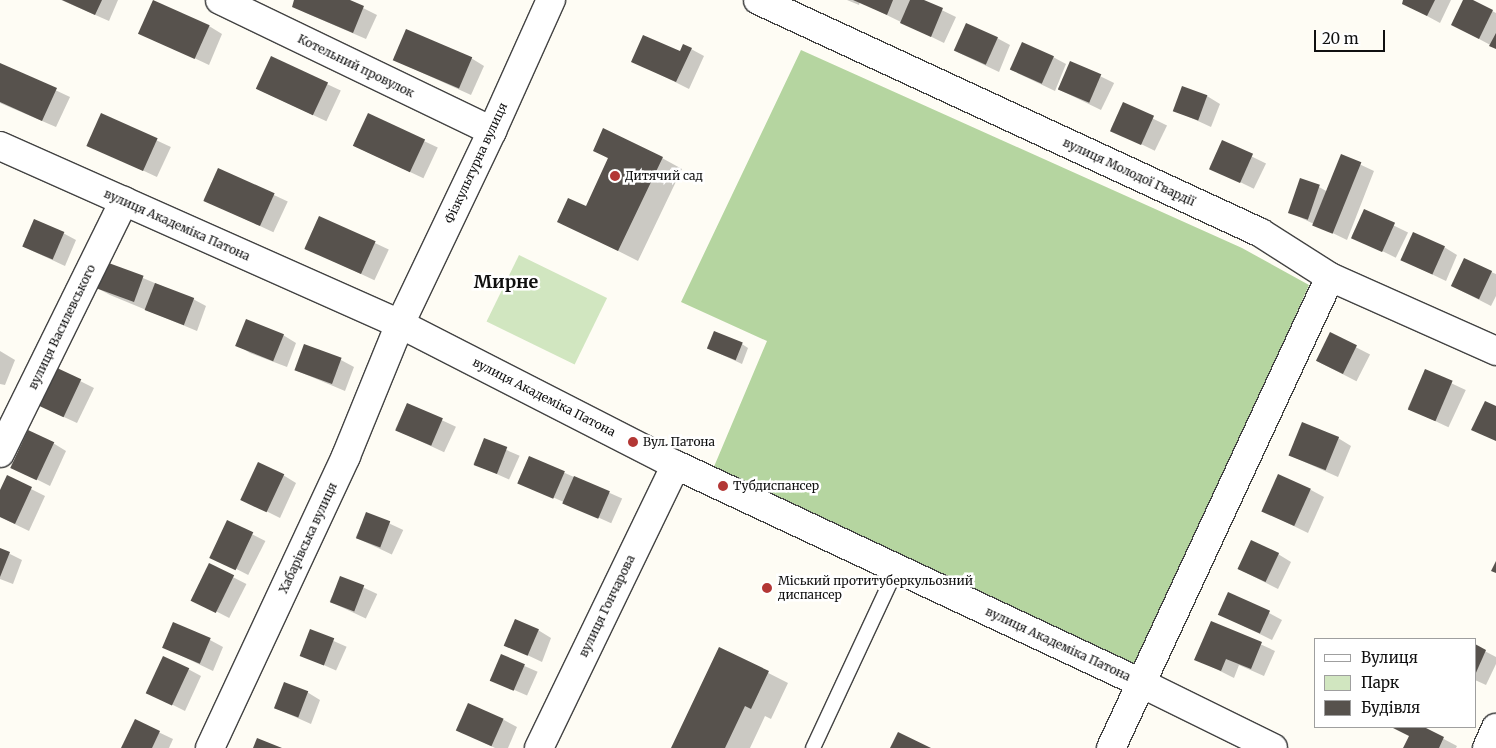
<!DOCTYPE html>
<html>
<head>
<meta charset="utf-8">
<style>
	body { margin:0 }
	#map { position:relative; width:1496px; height:748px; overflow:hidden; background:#fefcf4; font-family:Merriweather,serif }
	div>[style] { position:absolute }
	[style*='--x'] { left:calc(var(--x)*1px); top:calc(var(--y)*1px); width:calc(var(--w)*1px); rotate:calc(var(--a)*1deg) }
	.green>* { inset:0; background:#d1e6c0; transform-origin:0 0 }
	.forest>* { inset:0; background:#b5d5a0 }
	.shadow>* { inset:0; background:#0003; transform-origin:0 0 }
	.building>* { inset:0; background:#57524d; transform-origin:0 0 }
	.roads { filter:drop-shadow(1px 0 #434343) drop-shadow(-1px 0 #434343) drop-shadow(0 1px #434343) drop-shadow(0 -1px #434343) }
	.service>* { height:14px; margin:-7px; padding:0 7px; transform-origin:7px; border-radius:7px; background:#fff }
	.minor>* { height:28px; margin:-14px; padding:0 14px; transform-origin:14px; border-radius:14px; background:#fff }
	.tertiary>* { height:28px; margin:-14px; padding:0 14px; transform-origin:14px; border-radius:14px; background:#fff }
	.dots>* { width:14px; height:14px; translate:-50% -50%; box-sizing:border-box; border:2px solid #fff; border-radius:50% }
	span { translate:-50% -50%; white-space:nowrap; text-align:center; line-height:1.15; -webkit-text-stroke:5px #fff; paint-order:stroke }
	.street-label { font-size:12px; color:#101010 }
	.poi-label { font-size:12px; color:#101010 }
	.left { translate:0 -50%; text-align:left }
	.district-label { font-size:18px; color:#101010; font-weight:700 }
	.legend { position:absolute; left:1314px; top:638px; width:162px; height:90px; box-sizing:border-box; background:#fff; border:1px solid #9f9f9f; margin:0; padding:6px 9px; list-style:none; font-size:15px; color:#101010 }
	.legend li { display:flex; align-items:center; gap:10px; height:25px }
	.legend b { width:25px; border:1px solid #9f9f9f }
	.scale { position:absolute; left:1314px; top:30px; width:71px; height:22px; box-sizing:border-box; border:2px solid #101010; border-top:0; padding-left:6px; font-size:15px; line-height:18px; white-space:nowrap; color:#101010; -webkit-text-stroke:4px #fff; paint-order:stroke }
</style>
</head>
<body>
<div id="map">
	<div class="green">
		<div style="left:519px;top:255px;width:98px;height:74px;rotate:26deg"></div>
	</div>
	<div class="forest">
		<div style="clip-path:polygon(801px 50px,1242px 248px,1309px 285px,1136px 671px,713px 469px,767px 341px,681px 302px)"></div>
	</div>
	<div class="shadow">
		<div style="clip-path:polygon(61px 0,118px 0,109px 21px)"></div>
		<div style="clip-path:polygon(296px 0,347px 0,377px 15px,366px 39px,306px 13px,293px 6px)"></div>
		<div style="clip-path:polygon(847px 0,921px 0,956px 17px,944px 43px,860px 2px,859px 5px)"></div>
		<div style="clip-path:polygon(1405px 0,1451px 0,1440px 23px,1403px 3px)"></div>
		<div style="clip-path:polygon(1465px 0,1470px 0,1496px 13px,1496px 48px,1466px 32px)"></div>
		<div style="clip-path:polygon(209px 26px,222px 34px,209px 65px,139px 32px)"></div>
		<div style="clip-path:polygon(997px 38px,1010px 45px,999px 72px,955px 51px)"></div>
		<div style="clip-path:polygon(691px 49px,704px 56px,689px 89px,633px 61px)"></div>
		<div style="clip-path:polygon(1053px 57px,1066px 64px,1055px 91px,1011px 70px)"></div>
		<div style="left:271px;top:58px;width:77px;height:34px;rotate:25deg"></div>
		<div style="clip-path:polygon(471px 58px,484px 66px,471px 95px,394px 60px)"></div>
		<div style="left:1071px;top:62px;width:48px;height:30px;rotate:26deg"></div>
		<div style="clip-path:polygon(0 64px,70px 97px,56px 127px,0 103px)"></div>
		<div style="clip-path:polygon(1207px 96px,1220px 104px,1211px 127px,1174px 110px)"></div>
		<div style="left:1123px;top:104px;width:49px;height:28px;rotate:26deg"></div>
		<div style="left:102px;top:115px;width:76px;height:33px;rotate:25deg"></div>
		<div style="left:368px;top:115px;width:77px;height:34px;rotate:25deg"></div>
		<div style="left:1222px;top:142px;width:49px;height:28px;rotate:26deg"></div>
		<div style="clip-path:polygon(594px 150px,662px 158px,682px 169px,638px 261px,559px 221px,586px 208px,609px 159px)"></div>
		<div style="clip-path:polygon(1342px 156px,1374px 171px,1347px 240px,1289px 212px,1319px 187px,1328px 192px)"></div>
		<div style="left:218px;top:169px;width:77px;height:34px;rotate:25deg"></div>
		<div style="left:1364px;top:211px;width:49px;height:28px;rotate:26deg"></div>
		<div style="left:319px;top:217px;width:77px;height:34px;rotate:25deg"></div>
		<div style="clip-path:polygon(63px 233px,76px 240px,65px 266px,24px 247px)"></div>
		<div style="clip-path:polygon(1444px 247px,1457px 255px,1446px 281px,1402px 260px)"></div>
		<div style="clip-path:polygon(107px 263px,193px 299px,206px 306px,197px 331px,110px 295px,97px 288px)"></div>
		<div style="clip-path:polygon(1491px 272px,1496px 274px,1496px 296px,1491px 306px,1452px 286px)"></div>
		<div style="left:1330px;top:334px;width:45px;height:30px;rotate:27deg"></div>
		<div style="clip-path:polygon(283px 335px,296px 343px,287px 367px,250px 353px,237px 345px)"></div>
		<div style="clip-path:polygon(742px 344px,748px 348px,742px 364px,714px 351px)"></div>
		<div style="clip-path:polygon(0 351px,15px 360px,5px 385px,0 384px)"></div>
		<div style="clip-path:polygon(341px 360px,354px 367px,345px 391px,295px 370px)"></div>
		<div style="clip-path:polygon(56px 369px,94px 388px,77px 423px,53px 412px)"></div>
		<div style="left:1425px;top:371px;width:45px;height:41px;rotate:25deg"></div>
		<div style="left:407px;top:404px;width:54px;height:28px;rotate:25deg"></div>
		<div style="clip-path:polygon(1338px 438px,1351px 446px,1338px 477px,1289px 455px)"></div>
		<div style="left:484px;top:440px;width:39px;height:26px;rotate:24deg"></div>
		<div style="clip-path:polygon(53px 443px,66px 451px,50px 486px,12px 467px)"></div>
		<div style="left:529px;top:457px;width:102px;height:27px;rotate:24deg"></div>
		<div style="clip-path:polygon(283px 475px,296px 483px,280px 518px,242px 499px)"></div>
		<div style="clip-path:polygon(7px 477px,45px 496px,29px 531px,0 517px,0 492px)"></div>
		<div style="clip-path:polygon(1311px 490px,1324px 497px,1308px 533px,1263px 511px)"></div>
		<div style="left:367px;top:513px;width:40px;height:27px;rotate:25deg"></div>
		<div style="left:228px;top:522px;width:42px;height:38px;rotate:27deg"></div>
		<div style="clip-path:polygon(0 549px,22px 560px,13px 584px,0 579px)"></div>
		<div style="clip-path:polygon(1278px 554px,1291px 562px,1278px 589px,1239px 569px)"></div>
		<div style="left:209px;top:565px;width:42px;height:38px;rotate:27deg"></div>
		<div style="left:341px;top:577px;width:40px;height:27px;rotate:25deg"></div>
		<div style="clip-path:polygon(1269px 613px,1282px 620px,1272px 640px,1219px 614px)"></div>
		<div style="clip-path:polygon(1212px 622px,1275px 651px,1264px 676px,1239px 665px,1234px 678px,1196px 659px)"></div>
		<div style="clip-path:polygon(538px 630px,551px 638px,542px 662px,506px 645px)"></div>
		<div style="left:311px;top:631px;width:39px;height:26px;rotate:24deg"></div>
		<div style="clip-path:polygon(210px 640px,223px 647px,213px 671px,163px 647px)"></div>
		<div style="clip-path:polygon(1475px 646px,1496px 657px,1496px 664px,1486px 685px,1475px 680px)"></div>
		<div style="clip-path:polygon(719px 648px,788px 683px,771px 719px,765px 716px,750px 748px,672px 748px)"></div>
		<div style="left:502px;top:656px;width:39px;height:26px;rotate:24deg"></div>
		<div style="clip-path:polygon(188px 669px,201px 676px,185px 711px,147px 692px)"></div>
		<div style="clip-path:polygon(307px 692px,320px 700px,311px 724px,275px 708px)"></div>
		<div style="clip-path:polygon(504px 720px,517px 727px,508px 748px,495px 748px,458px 730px)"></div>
		<div style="clip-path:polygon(135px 721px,173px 739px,169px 748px,123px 748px)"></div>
		<div style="clip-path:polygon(1393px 727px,1421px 727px,1457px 746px,1456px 748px,1404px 748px,1411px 736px)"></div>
	</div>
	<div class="building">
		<div style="clip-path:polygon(62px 0,102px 0,95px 15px)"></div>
		<div style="left:153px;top:0;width:62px;height:37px;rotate:24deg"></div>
		<div style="clip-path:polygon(294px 0,350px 0,364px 6px,353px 33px,292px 7px)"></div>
		<div style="clip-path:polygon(853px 0,893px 0,887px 15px)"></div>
		<div style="clip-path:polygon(910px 0,924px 0,943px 8px,931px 37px,900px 23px)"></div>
		<div style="clip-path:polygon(1403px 0,1435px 0,1427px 16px,1402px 4px)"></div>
		<div style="clip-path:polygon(1463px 0,1473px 0,1493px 10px,1479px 39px,1451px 25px)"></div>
		<div style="left:966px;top:23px;width:35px;height:30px;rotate:24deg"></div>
		<div style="left:406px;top:29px;width:72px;height:34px;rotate:23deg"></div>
		<div style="clip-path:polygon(1496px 33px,1496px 49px,1489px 46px)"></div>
		<div style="clip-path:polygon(643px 35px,680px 51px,683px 44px,692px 48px,676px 82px,631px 62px)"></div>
		<div style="left:1022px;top:42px;width:35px;height:30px;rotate:24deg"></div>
		<div style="left:271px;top:56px;width:63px;height:36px;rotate:25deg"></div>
		<div style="left:1070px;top:61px;width:34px;height:31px;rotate:23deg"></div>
		<div style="clip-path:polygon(0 63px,57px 88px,42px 121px,0 102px)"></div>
		<div style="left:1182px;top:86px;width:27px;height:27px;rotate:20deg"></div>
		<div style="left:1123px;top:102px;width:34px;height:32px;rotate:24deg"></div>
		<div style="left:101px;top:113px;width:62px;height:36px;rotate:24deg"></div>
		<div style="left:368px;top:113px;width:63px;height:36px;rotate:25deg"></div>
		<div style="clip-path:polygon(603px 128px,663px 157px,618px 251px,557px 222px,568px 198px,586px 206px,608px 158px,593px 151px)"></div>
		<div style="left:1222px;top:140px;width:34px;height:32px;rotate:24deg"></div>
		<div style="left:1341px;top:154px;width:22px;height:77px;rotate:22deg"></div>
		<div style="left:218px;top:168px;width:62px;height:36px;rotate:24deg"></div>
		<div style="left:1300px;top:178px;width:21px;height:37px;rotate:19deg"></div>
		<div style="left:1364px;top:209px;width:34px;height:32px;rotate:24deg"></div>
		<div style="left:319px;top:216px;width:62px;height:36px;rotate:24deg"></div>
		<div style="left:34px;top:219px;width:33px;height:30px;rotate:23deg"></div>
		<div style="left:1413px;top:232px;width:35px;height:31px;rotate:24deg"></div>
		<div style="left:1464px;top:258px;width:31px;height:31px;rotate:25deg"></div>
		<div style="left:106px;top:262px;width:40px;height:28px;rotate:20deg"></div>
		<div style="left:155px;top:283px;width:42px;height:29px;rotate:21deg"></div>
		<div style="left:246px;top:319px;width:41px;height:29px;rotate:22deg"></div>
		<div style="left:714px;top:331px;width:31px;height:19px;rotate:22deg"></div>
		<div style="left:1330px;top:332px;width:30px;height:32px;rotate:26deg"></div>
		<div style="left:304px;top:344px;width:40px;height:28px;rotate:20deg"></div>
		<div style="left:55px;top:367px;width:29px;height:42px;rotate:25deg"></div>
		<div style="left:1425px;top:369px;width:30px;height:44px;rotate:23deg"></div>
		<div style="clip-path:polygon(1485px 401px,1496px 406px,1496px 441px,1471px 430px)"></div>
		<div style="left:407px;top:403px;width:39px;height:30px;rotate:23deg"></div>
		<div style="left:1302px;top:422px;width:40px;height:36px;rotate:22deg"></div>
		<div style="left:28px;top:430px;width:29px;height:42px;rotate:25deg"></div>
		<div style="left:484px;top:438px;width:25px;height:29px;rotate:21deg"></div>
		<div style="left:529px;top:456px;width:39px;height:30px;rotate:23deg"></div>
		<div style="left:258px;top:462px;width:29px;height:42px;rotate:25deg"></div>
		<div style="left:1278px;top:474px;width:36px;height:41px;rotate:24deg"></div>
		<div style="clip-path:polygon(7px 475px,32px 487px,15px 524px,0 517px,0 490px)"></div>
		<div style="left:574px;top:476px;width:39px;height:30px;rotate:23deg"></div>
		<div style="left:366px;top:512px;width:26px;height:28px;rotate:21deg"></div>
		<div style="left:227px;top:520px;width:29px;height:42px;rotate:25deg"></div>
		<div style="left:1251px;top:540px;width:31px;height:32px;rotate:25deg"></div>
		<div style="clip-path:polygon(0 548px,10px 552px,0 577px)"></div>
		<div style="clip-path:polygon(1496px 561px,1496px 573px,1491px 571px)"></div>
		<div style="left:209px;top:563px;width:28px;height:42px;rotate:26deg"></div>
		<div style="left:340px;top:576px;width:26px;height:28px;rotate:21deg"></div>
		<div style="left:1228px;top:592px;width:46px;height:25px;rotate:24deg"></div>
		<div style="left:515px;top:619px;width:26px;height:29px;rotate:23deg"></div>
		<div style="clip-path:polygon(1211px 621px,1262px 642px,1251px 669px,1226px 659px,1221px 671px,1194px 660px)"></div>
		<div style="left:173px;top:622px;width:41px;height:28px;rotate:23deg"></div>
		<div style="left:310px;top:629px;width:26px;height:29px;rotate:21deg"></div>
		<div style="clip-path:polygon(1475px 644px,1486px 650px,1475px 675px)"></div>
		<div style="clip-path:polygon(719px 647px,769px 671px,751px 709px,745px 706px,725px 748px,671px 748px)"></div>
		<div style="left:501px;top:654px;width:26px;height:29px;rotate:23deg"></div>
		<div style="left:163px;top:656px;width:29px;height:41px;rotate:25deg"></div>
		<div style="left:284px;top:682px;width:26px;height:28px;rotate:21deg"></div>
		<div style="left:468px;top:703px;width:39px;height:30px;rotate:24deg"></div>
		<div style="clip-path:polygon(135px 719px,160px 731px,152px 748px,121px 748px)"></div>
		<div style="clip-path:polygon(1391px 727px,1424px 727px,1444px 737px,1439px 748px,1403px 748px,1409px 736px)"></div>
		<div style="clip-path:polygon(898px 732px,931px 748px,890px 748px)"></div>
		<div style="clip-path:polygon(257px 738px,282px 748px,253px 748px)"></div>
	</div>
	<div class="roads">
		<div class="service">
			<div style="--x:813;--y:748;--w:199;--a:-65"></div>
		</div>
		<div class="minor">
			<div style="--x:220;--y:0;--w:302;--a:25.7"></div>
			<div style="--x:758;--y:0;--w:554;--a:24.85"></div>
			<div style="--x:1261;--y:233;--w:82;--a:32.5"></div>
			<div style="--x:1330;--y:277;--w:182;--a:24"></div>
			<div style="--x:0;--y:453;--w:281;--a:-63.8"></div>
			<div style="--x:210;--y:748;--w:322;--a:-65"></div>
			<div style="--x:346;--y:456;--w:143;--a:-67.8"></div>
			<div style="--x:400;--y:324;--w:214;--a:-64.5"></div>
			<div style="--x:492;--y:131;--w:144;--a:-65.8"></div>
			<div style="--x:539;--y:748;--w:314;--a:-64.2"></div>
			<div style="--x:1111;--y:748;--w:519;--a:-65.06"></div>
		</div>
		<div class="tertiary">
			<div style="--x:0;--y:146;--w:438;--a:24"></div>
			<div style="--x:400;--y:324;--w:310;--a:27.1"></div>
			<div style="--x:676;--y:465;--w:514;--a:25.12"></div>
			<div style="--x:1141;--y:683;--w:147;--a:26.2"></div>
			<div style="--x:1487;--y:748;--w:22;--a:-66"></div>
		</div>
	</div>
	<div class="dots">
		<div style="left:615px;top:176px;background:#b33735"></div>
		<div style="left:633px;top:442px;background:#b33735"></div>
		<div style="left:723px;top:486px;background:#b33735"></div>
		<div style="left:767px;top:588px;background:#b33735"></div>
	</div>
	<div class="street-label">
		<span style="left:356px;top:66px;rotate:26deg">Котельний провулок</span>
		<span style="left:476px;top:163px;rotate:-65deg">Фізкультурна вулиця</span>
		<span style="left:1129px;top:172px;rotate:25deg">вулиця Молодої Гвардії</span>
		<span style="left:177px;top:225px;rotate:24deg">вулиця Академіка Патона</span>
		<span style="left:62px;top:327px;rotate:-64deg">вулиця Василевського</span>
		<span style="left:544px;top:397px;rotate:27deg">вулиця Академіка Патона</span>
		<span style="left:308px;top:538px;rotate:-65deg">Хабарівська вулиця</span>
		<span style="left:607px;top:606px;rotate:-64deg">вулиця Гончарова</span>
		<span style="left:1058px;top:644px;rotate:25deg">вулиця Академіка Патона</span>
	</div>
	<div class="poi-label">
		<span class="left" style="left:625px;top:176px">Дитячий сад</span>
		<span class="left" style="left:643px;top:442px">Вул. Патона</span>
		<span class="left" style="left:733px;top:486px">Тубдиспансер</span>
		<span class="left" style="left:778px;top:588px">Міський протитуберкульозний<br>диспансер</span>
	</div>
	<div class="district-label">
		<span style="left:506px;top:282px">Мирне</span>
	</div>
	<ul class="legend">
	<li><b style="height:6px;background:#fff"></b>Вулиця</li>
	<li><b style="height:14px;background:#d1e6c0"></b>Парк</li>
	<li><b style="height:14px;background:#57524d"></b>Будівля</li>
	</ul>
	<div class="scale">20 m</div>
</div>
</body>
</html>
